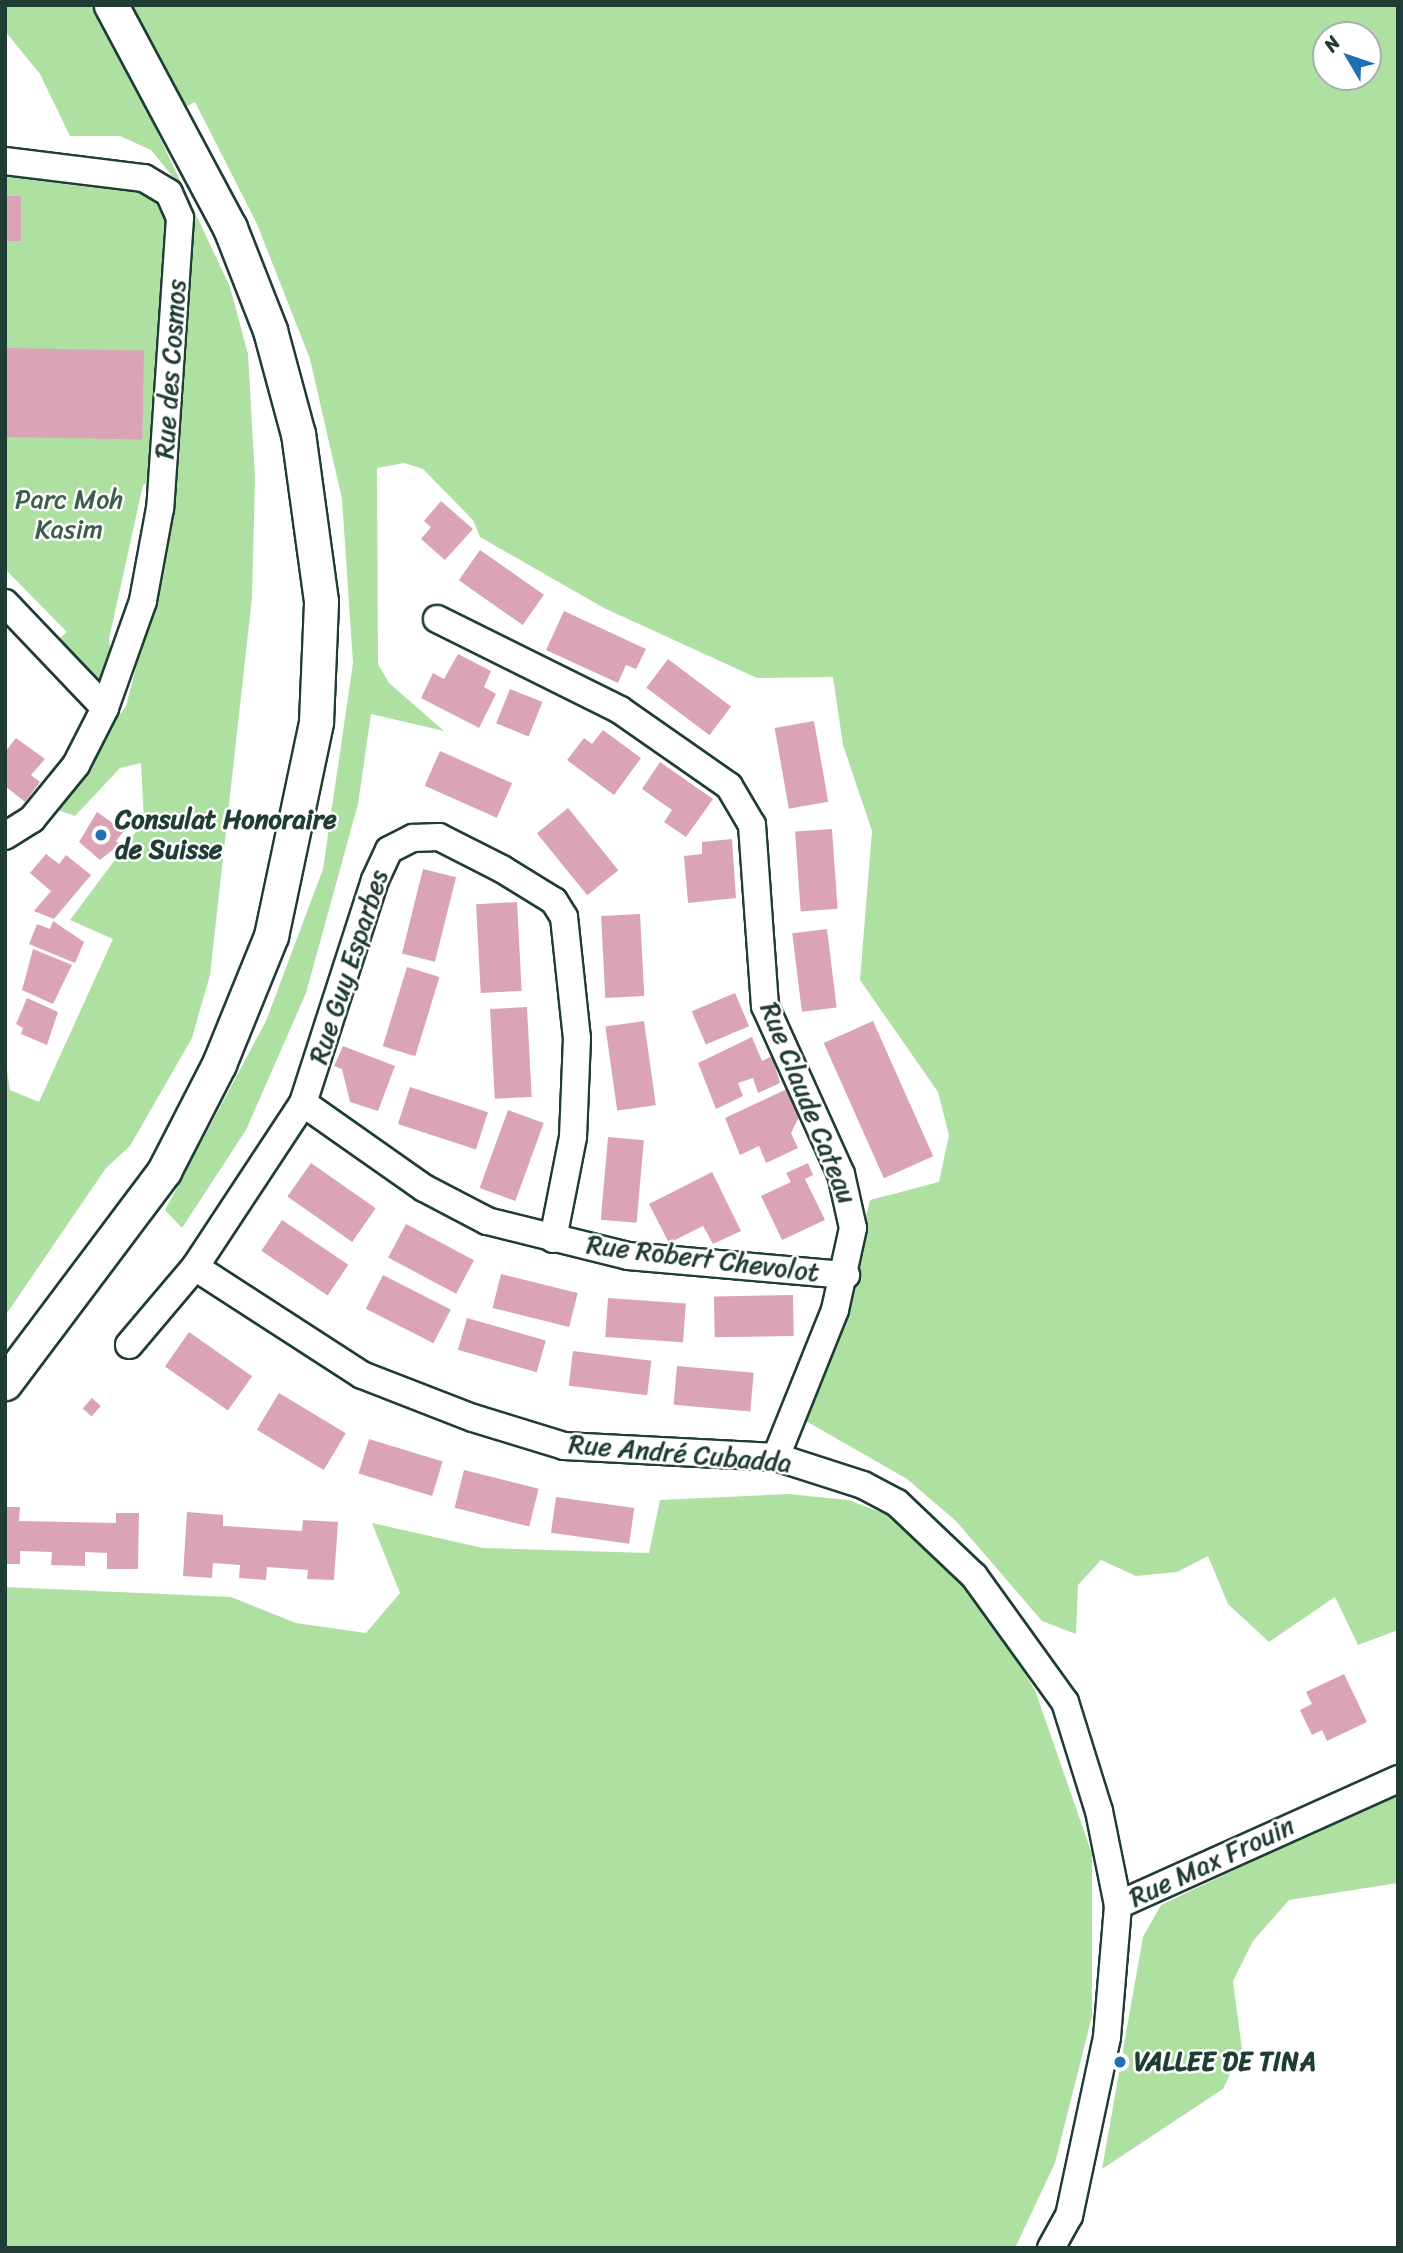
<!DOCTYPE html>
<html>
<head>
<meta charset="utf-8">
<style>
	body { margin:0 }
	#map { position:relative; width:1403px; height:2253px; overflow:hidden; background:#fff; font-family:Sriracha,sans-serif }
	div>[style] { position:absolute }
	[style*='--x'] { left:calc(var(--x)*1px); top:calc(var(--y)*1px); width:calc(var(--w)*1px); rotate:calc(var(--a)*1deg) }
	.green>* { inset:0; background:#aee0a1 }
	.building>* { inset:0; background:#dba3b6; transform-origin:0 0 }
	.roads { filter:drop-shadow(2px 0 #1f3d34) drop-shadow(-2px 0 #1f3d34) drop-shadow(0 2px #1f3d34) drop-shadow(0 -2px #1f3d34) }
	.minor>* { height:26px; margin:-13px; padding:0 13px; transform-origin:13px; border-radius:13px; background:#fff }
	.major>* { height:33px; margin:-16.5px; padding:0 16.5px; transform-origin:16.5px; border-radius:16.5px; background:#fff }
	.dots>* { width:19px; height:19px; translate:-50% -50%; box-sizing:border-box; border:4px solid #fff; border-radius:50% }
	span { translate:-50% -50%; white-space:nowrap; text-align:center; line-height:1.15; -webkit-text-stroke:5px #fff; paint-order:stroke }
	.street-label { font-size:26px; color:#1f3d34 }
	.park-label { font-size:26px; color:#3c5e4a }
	.poi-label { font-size:26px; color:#1f3d34; font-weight:700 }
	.left { translate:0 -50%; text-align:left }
	.frame { position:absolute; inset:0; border:7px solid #1f3d34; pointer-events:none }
	.north { position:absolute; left:1312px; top:21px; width:70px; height:70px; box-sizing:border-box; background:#fff; border:2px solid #a5b1ae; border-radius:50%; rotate:309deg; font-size:19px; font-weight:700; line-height:28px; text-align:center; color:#1f3d34 }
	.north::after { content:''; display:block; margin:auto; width:24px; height:32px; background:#1f6fb2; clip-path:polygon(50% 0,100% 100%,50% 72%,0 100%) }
</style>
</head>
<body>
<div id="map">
	<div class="green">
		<div style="clip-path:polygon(evenodd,5px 5px,1398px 5px,1398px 1630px,1358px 1645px,1335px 1597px,1269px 1642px,1228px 1604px,1208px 1556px,1177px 1572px,1136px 1576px,1101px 1560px,1078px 1585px,1076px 1634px,1042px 1621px,956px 1521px,907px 1479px,799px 1417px,845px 1301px,870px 1200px,939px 1182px,949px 1135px,938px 1092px,860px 980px,872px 831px,843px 745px,833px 677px,757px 678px,604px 608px,480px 537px,473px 520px,423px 469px,404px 463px,377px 468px,378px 664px,389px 683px,444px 731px,371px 714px,358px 804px,306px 993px,246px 1130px,182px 1228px,165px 1210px,266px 1021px,323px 869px,353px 663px,342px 499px,310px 359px,257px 224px,195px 102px,153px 123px,230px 287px,248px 354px,255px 478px,252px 598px,210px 975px,192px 1038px,130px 1146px,106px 1168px,5px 1316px,5px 1057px,10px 1090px,39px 1102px,113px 939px,70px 920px,144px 821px,141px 763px,120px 768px,75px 816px,52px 808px,126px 706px,169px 542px,187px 212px,173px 177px,151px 150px,120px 136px,70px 136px,40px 74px,5px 31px,5px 5px,1326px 35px,1368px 35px,1368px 77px,1326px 77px,1326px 35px)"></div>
		<div style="clip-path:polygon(5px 168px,144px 183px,173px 216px,159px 475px,143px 485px,109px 639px,113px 670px,98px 686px,53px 644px,67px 632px,5px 569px)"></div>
		<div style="clip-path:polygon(788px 1494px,848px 1500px,891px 1516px,935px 1553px,995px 1625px,1035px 1690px,1092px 1854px,1092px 2016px,1055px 2163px,1015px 2248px,5px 2248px,5px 1587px,231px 1597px,296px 1623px,366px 1633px,400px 1593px,372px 1523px,483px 1548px,649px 1553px,660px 1500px)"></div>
		<div style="clip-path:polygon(1398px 1792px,1398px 1883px,1289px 1900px,1253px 1941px,1233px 1981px,1242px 2049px,1223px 2089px,1102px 2169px,1143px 1937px,1161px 1905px)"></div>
	</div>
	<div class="building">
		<div style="left:5px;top:196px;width:16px;height:45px"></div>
		<div style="left:5px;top:348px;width:139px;height:89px;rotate:1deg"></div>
		<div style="clip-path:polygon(441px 501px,473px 529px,445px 560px,421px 539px,431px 527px,424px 521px)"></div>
		<div style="left:480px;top:550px;width:78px;height:37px;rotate:35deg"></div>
		<div style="clip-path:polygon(564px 611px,646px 649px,636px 669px,626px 665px,618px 683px,546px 650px)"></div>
		<div style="clip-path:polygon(458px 654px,491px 671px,484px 687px,496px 694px,479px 728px,421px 698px,433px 673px,444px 679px)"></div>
		<div style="left:668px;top:659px;width:79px;height:36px;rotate:37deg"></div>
		<div style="left:510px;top:689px;width:35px;height:37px;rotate:22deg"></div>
		<div style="left:814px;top:721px;width:82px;height:40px;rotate:80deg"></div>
		<div style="clip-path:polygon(603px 730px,641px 758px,614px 795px,567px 760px,584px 738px,592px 744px)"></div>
		<div style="clip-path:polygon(16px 738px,45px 759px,31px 775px,40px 782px,25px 802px,5px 786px,5px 752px)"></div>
		<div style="left:440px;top:751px;width:79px;height:38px;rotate:24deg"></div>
		<div style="clip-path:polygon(660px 762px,713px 799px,686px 837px,664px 822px,672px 810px,642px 789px)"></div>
		<div style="left:568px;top:808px;width:80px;height:40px;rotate:51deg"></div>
		<div style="clip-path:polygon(97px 812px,124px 831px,116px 841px,120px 844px,100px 860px,79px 842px)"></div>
		<div style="left:832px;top:829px;width:80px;height:37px;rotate:86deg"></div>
		<div style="clip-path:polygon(732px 839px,736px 898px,688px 903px,684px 856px,702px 854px,702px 842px)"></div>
		<div style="clip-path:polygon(46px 854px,59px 864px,66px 855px,91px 875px,54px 919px,34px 911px,51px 891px,30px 873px)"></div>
		<div style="left:423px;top:869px;width:34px;height:87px;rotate:14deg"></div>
		<div style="left:517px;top:902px;width:89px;height:41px;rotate:87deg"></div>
		<div style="left:640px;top:914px;width:82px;height:39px;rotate:87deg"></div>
		<div style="clip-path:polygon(53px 921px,84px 942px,75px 963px,29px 944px,37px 924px,50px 929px)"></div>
		<div style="left:827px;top:929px;width:79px;height:35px;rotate:83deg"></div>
		<div style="clip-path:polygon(33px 949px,72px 965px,53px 1004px,22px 990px)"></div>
		<div style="left:407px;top:967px;width:34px;height:83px;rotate:17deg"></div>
		<div style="left:735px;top:993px;width:36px;height:47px;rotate:67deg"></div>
		<div style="clip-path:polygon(27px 998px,58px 1012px,47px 1045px,21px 1034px,23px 1028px,16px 1024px)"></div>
		<div style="left:527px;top:1007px;width:90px;height:37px;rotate:87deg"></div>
		<div style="left:644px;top:1021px;width:85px;height:39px;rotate:82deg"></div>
		<div style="left:873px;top:1021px;width:148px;height:54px;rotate:66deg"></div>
		<div style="clip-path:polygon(752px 1037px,762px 1061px,772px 1056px,780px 1083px,758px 1093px,753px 1078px,738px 1083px,743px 1096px,716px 1109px,698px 1063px)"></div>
		<div style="clip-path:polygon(343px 1046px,395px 1066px,378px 1111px,350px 1102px,342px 1069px,334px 1066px)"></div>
		<div style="left:410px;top:1087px;width:82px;height:39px;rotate:18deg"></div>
		<div style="clip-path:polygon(789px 1088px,801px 1113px,791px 1133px,798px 1148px,766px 1163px,759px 1146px,740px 1155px,725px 1118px)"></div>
		<div style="left:508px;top:1110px;width:38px;height:83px;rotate:20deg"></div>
		<div style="left:608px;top:1137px;width:36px;height:83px;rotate:5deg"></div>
		<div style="left:311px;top:1163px;width:79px;height:41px;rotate:35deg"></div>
		<div style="clip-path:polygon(808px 1163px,813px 1175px,805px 1179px,825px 1220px,782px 1240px,761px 1196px,791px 1182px,786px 1173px)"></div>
		<div style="clip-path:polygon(712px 1172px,741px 1231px,713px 1244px,703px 1226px,669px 1243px,649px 1204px)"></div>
		<div style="left:282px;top:1220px;width:80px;height:37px;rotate:34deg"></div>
		<div style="left:406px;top:1224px;width:77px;height:38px;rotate:28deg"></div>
		<div style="left:501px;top:1274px;width:79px;height:35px;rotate:14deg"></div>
		<div style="left:383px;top:1275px;width:76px;height:38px;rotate:27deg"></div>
		<div style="left:793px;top:1295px;width:41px;height:79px;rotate:89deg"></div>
		<div style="left:608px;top:1298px;width:78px;height:39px;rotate:4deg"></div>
		<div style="left:467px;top:1318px;width:82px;height:33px;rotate:16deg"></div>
		<div style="left:189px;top:1332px;width:77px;height:42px;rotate:35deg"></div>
		<div style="left:573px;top:1351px;width:79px;height:35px;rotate:7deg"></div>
		<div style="left:677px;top:1366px;width:77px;height:39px;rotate:5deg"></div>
		<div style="left:279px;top:1393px;width:78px;height:43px;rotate:31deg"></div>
		<div style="left:92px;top:1398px;width:12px;height:14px;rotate:42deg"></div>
		<div style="left:369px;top:1439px;width:77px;height:36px;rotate:17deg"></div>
		<div style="left:464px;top:1470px;width:77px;height:39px;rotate:14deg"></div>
		<div style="left:556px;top:1497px;width:79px;height:36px;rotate:8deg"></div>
		<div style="clip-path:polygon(5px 1507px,20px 1507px,19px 1521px,116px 1523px,116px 1513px,139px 1513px,138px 1569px,107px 1569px,107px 1553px,85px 1552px,85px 1566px,51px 1565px,52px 1552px,20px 1551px,20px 1564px,5px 1564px)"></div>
		<div style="clip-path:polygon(187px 1512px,223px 1515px,223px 1526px,302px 1531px,303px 1520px,338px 1522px,334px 1580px,307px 1579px,308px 1570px,267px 1567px,266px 1580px,239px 1578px,240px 1565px,213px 1563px,212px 1578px,183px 1576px)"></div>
		<div style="clip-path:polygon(1344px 1674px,1367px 1722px,1327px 1741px,1322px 1730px,1312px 1735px,1300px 1710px,1312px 1704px,1306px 1692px)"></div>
	</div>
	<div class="roads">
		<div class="minor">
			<div style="--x:5;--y:161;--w:140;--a:7"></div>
			<div style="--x:144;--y:178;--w:29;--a:31"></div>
			<div style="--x:169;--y:193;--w:27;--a:66"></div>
			<div style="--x:180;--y:218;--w:291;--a:93.9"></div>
			<div style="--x:160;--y:508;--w:95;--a:100.4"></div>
			<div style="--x:143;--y:601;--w:114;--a:109.6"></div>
			<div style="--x:105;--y:708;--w:64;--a:117"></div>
			<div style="--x:76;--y:765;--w:70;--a:129.2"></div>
			<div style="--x:32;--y:819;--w:32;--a:148"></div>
			<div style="--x:5;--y:603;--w:145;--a:46.4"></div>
			<div style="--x:437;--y:619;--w:204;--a:26.4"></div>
			<div style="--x:620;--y:710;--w:133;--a:34.9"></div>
			<div style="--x:729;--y:786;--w:45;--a:59.5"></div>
			<div style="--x:752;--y:825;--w:181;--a:85.9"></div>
			<div style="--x:765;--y:1006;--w:184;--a:65.7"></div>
			<div style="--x:841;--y:1174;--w:55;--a:77.5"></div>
			<div style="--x:853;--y:1228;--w:84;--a:102.4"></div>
			<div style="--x:835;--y:1310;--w:158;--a:111.9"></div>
			<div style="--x:303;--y:1103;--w:148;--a:35.1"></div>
			<div style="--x:424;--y:1188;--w:71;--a:27.6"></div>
			<div style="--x:487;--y:1221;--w:145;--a:13.9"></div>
			<div style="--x:628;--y:1256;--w:219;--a:5"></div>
			<div style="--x:195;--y:1267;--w:199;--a:32.9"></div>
			<div style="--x:362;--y:1375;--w:119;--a:21.2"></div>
			<div style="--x:473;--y:1418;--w:95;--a:17.1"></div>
			<div style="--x:564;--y:1446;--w:212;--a:3"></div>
			<div style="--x:776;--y:1457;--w:91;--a:17.8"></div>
			<div style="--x:863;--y:1485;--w:38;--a:28"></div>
			<div style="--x:897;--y:1503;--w:106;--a:43.5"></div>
			<div style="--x:974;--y:1576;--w:155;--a:54.2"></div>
			<div style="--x:1065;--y:1702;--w:114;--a:72.7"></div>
			<div style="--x:1099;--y:1811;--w:96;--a:78.6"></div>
			<div style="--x:129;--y:1345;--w:102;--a:-49.8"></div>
			<div style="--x:195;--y:1267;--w:196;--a:-56.6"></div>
			<div style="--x:303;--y:1103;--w:234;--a:-72.1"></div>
			<div style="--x:375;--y:880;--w:33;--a:-65"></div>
			<div style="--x:389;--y:850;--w:27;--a:-27"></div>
			<div style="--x:413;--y:838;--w:26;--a:-2"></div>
			<div style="--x:439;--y:837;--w:71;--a:26.9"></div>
			<div style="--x:502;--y:869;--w:61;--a:31.6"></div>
			<div style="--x:554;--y:901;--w:19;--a:58"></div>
			<div style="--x:564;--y:917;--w:122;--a:83.9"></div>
			<div style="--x:577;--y:1038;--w:99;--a:92.3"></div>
			<div style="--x:573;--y:1137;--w:104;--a:101.1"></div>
			<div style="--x:1051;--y:2248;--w:37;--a:-61"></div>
			<div style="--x:1069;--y:2216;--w:183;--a:-78"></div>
			<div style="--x:1107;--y:2037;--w:132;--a:-85.2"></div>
			<div style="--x:1118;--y:1905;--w:307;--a:-24.2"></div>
		</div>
		<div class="major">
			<div style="--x:5;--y:1383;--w:265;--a:-53.1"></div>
			<div style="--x:164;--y:1171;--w:120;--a:-62.8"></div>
			<div style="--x:219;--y:1064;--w:138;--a:-67.9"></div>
			<div style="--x:271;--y:936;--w:219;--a:-78.1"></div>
			<div style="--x:316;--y:722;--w:121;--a:-87.6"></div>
			<div style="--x:321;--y:601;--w:169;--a:-97.8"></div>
			<div style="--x:298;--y:434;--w:108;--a:-105.1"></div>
			<div style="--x:270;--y:330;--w:110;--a:-111.4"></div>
			<div style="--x:230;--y:228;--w:253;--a:-118.1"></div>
		</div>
	</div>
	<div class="dots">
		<div style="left:101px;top:835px;background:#1f6fb2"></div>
		<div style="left:1120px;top:2062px;background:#1f6fb2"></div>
	</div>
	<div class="street-label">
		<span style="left:171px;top:369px;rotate:-86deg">Rue des Cosmos</span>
		<span style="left:349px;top:967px;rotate:-72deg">Rue Guy Esparbes</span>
		<span style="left:808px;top:1103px;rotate:68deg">Rue Claude Cateau</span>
		<span style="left:703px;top:1259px;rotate:7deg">Rue Robert Chevolot</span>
		<span style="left:680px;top:1454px;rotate:5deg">Rue André Cubadda</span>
		<span style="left:1212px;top:1862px;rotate:-25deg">Rue Max Frouin</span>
	</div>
	<div class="park-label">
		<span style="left:69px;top:515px">Parc Moh<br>Kasim</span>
	</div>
	<div class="poi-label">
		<span class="left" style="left:115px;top:835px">Consulat Honoraire<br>de Suisse</span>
		<span class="left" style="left:1134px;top:2062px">VALLEE DE TINA</span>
	</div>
	<div class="frame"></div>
	<div class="north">N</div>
</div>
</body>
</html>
